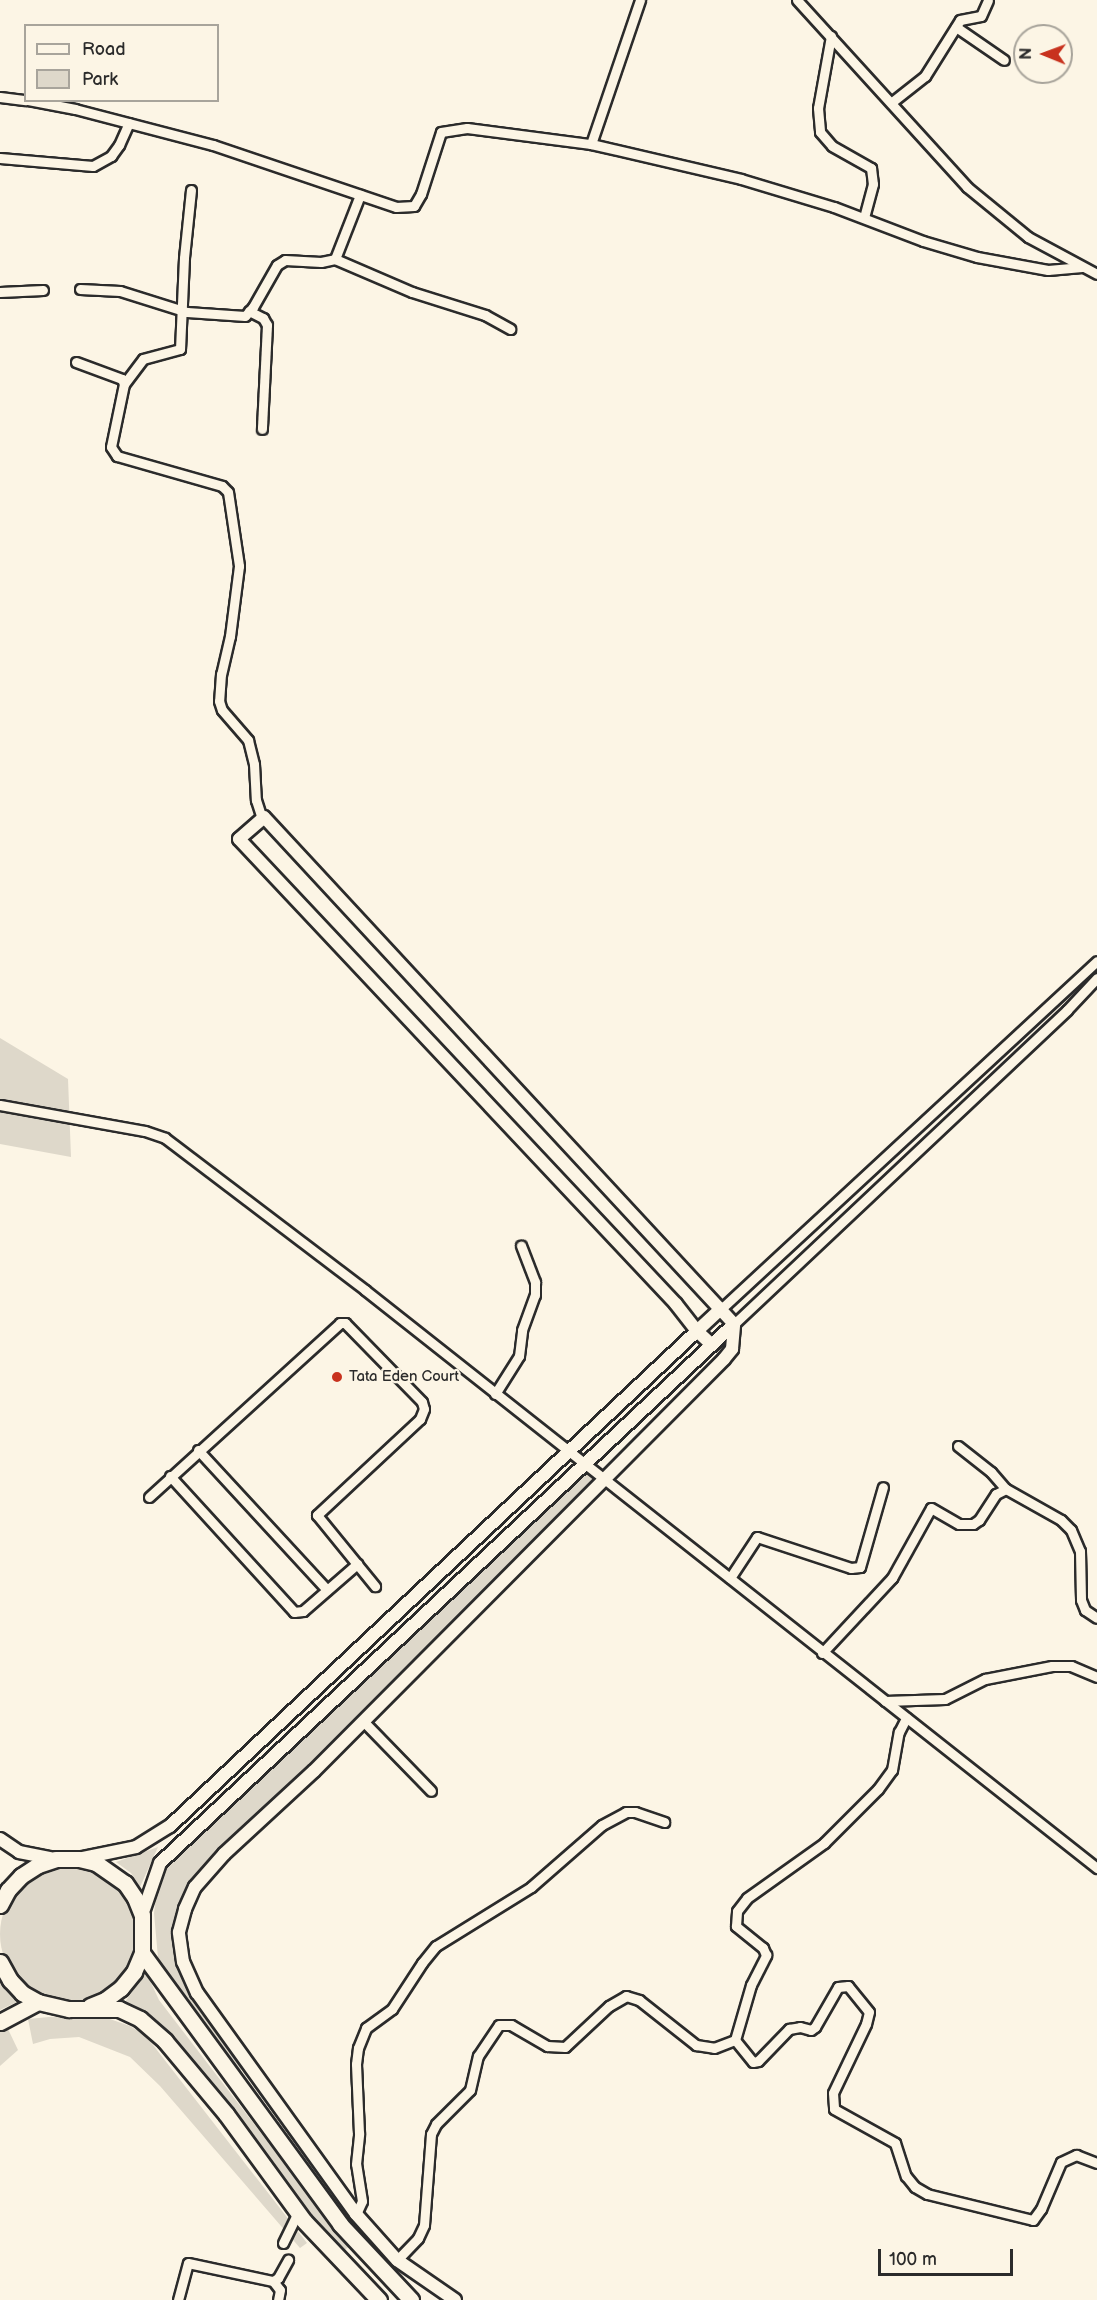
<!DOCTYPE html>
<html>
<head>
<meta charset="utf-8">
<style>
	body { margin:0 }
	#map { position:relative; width:1097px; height:2300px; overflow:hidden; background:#fcf5e5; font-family:"Balsamiq Sans",sans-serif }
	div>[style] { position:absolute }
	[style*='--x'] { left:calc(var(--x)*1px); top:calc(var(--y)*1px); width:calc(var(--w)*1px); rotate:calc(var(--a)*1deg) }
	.green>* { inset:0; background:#ded8ca }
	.round { border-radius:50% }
	.roads { filter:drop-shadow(2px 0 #2b2b2b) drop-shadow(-2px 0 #2b2b2b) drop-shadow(0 2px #2b2b2b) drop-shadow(0 -2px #2b2b2b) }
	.minor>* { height:9px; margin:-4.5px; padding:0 4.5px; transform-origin:4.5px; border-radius:4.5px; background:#fcf5e5 }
	.tertiary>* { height:12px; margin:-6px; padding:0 6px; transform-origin:6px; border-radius:6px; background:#fcf5e5 }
	.primary>* { height:15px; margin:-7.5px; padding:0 7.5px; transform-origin:7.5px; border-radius:7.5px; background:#fcf5e5 }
	.dots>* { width:16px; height:16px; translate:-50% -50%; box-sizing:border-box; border:3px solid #fcf5e5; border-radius:50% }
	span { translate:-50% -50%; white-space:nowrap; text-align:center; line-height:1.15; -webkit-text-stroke:4.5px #fcf5e5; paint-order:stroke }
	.poi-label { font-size:15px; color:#2b2b2b }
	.left { translate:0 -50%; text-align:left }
	.legend { position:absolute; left:24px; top:24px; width:195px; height:78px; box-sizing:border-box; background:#fcf5e5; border:2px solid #a8a49b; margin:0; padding:8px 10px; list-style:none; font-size:18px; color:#2b2b2b }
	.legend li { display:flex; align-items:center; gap:12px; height:30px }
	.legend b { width:30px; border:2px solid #a8a49b }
	.north { position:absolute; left:1013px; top:24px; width:60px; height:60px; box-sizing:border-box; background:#fcf5e5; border:2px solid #a8a49b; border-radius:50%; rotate:271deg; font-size:16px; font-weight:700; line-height:24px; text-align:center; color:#2b2b2b }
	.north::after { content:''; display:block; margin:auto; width:21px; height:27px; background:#c8321e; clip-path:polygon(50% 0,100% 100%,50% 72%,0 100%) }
	.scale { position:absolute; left:878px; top:2249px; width:135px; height:27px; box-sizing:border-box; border:3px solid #2b2b2b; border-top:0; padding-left:8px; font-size:18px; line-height:21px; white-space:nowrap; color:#2b2b2b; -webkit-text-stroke:4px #fcf5e5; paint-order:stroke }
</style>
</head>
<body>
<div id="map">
	<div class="green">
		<div style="clip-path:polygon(0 1038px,68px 1079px,71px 1157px,0 1144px)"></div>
		<div style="clip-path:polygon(588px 1471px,594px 1478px,450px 1627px,344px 1734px,204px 1868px,176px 1950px,183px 1979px,242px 2069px,237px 2072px,172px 1983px,158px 1958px,154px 1913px,157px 1889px,164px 1870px)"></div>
		<div style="clip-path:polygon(158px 1847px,140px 1887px,131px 1873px,116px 1862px)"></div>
		<div class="round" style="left:0;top:1866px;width:136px;height:136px"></div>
		<div style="clip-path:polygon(146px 1972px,159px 2000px,287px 2167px,352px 2244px,341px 2253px,191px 2059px,149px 2016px,125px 2002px)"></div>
		<div style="clip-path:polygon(0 1978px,21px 2000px,0 2010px)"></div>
		<div style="clip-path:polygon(49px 2017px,107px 2018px,130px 2026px,146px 2036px,307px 2243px,300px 2248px,160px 2086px,130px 2057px,79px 2037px,50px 2039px,33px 2044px,28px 2019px)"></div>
		<div style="clip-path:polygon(7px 2027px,18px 2050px,0 2066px,0 2031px)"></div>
	</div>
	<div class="roads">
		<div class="minor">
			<div style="--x:797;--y:0;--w:253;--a:47.7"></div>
			<div style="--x:967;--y:187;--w:79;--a:39.3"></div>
			<div style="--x:1028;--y:237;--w:78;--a:28.2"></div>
			<div style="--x:956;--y:27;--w:58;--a:34.5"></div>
			<div style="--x:831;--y:36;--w:73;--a:100.2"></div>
			<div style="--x:818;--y:108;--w:24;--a:85"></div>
			<div style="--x:820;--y:132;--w:18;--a:49"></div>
			<div style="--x:832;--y:146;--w:45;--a:29.4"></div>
			<div style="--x:871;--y:168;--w:16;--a:83"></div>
			<div style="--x:873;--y:184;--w:34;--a:105"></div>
			<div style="--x:0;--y:97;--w:26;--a:7"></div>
			<div style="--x:28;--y:100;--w:48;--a:10.8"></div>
			<div style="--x:75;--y:109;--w:143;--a:14.6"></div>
			<div style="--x:213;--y:145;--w:193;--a:18.7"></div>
			<div style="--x:396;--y:207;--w:18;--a:-3"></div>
			<div style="--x:414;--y:206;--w:14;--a:-60"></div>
			<div style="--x:421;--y:194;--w:65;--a:-72.1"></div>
			<div style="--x:441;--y:132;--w:26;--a:-9"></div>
			<div style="--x:467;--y:128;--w:125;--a:7.4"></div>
			<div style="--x:591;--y:144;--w:154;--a:13.1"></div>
			<div style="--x:741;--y:179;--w:97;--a:16.8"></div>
			<div style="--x:834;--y:207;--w:95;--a:20.9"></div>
			<div style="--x:923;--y:241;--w:56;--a:16.5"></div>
			<div style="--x:977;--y:257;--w:72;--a:10.4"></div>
			<div style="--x:1048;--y:270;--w:34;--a:-5"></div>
			<div style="--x:892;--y:102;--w:42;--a:-38.2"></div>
			<div style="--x:925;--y:76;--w:66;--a:-58"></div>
			<div style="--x:960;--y:20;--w:21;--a:-11"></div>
			<div style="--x:981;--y:16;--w:17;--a:-66"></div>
			<div style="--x:591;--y:144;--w:152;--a:-71.2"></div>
			<div style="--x:0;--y:158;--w:93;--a:4.9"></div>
			<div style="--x:93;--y:166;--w:21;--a:-29"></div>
			<div style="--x:111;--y:156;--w:14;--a:-54"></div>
			<div style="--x:119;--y:145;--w:24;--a:-66"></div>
			<div style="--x:191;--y:190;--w:68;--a:95.9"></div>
			<div style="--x:184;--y:258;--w:91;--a:92.5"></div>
			<div style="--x:180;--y:349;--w:38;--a:165"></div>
			<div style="--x:143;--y:359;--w:31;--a:127"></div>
			<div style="--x:124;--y:384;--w:64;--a:101.7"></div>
			<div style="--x:111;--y:447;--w:11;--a:56"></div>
			<div style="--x:117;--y:456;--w:109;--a:15.9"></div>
			<div style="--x:222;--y:486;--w:8;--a:45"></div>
			<div style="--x:228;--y:492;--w:75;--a:81.5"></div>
			<div style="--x:239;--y:566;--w:71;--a:97.3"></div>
			<div style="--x:230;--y:636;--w:39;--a:103"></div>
			<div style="--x:221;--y:674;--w:27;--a:94"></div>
			<div style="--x:219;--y:701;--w:9;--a:72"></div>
			<div style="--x:222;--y:710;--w:40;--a:49"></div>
			<div style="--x:248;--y:740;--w:25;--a:76"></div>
			<div style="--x:254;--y:764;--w:36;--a:87"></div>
			<div style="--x:256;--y:800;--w:19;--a:72"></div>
			<div style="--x:335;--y:259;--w:84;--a:23.2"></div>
			<div style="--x:412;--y:292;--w:77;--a:17.5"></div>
			<div style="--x:485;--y:315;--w:29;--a:29"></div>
			<div style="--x:80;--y:289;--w:40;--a:2.9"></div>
			<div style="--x:120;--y:291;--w:70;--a:17.4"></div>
			<div style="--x:187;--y:312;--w:58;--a:3.9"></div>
			<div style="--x:245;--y:316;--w:12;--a:-48"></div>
			<div style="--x:253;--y:307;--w:48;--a:-60.3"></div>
			<div style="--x:277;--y:265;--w:9;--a:-32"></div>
			<div style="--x:285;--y:260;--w:36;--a:3"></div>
			<div style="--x:321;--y:262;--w:14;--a:-12"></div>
			<div style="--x:335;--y:259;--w:69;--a:-68.7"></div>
			<div style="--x:0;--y:292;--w:43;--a:-2.7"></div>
			<div style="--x:249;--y:311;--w:16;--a:27"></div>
			<div style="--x:263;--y:318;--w:8;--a:60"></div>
			<div style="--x:267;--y:325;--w:104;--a:92.8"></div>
			<div style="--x:76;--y:362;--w:49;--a:20.3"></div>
			<div style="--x:122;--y:379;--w:5;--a:68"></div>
			<div style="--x:0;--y:1105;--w:147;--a:10.2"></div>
			<div style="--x:145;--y:1131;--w:21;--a:19"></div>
			<div style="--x:165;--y:1138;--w:251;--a:37.2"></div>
			<div style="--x:365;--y:1290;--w:933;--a:38.3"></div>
			<div style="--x:721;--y:1309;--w:512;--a:-42.79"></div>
			<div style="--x:734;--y:1324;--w:458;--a:-43.3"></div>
			<div style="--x:1067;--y:1010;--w:44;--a:-46.8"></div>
			<div style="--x:495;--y:1394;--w:45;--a:-57.7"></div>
			<div style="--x:519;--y:1356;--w:26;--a:-83"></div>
			<div style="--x:522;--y:1330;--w:37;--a:-70"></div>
			<div style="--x:535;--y:1295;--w:13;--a:-90"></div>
			<div style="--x:535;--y:1282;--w:39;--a:-111"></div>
			<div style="--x:958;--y:1446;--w:42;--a:38.2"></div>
			<div style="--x:991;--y:1472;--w:23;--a:49"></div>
			<div style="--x:198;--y:1450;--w:190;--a:47.3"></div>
			<div style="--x:170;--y:1476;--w:184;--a:47.6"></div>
			<div style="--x:294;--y:1612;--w:9;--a:-6"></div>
			<div style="--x:303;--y:1611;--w:72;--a:-41"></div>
			<div style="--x:149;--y:1497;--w:258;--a:-42.3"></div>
			<div style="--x:340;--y:1323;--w:5;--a:0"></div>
			<div style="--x:345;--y:1323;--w:110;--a:45.7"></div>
			<div style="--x:422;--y:1402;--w:7;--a:74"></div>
			<div style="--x:424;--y:1409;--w:11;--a:112"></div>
			<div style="--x:420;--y:1419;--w:141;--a:137"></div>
			<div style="--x:317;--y:1515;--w:92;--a:50.8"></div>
			<div style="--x:730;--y:1578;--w:49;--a:-56.6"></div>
			<div style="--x:757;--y:1537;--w:99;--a:18.3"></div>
			<div style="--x:851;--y:1568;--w:9;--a:-6"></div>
			<div style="--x:860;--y:1567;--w:83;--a:-74"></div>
			<div style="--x:822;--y:1653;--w:103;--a:-47"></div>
			<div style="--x:892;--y:1578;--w:80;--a:-60.9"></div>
			<div style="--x:931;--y:1508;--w:32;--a:30"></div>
			<div style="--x:959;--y:1524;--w:14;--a:0"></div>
			<div style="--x:973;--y:1524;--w:7;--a:-34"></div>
			<div style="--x:979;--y:1520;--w:31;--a:-57"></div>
			<div style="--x:996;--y:1494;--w:11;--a:-27"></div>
			<div style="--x:1006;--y:1489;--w:63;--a:29.4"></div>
			<div style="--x:1061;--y:1520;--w:14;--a:45"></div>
			<div style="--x:1071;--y:1530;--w:23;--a:67"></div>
			<div style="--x:1080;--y:1551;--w:49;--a:88.8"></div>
			<div style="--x:1081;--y:1600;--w:11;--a:68"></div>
			<div style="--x:1085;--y:1610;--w:14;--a:34"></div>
			<div style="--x:885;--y:1701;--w:60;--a:-1.9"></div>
			<div style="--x:945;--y:1699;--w:45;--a:-26.6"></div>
			<div style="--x:985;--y:1679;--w:68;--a:-11"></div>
			<div style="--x:1052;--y:1666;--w:19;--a:0"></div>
			<div style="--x:1071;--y:1666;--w:28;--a:23"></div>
			<div style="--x:364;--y:1722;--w:96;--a:45.8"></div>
			<div style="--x:735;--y:2040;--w:57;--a:-73.8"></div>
			<div style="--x:751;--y:1985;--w:34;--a:-63"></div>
			<div style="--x:766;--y:1955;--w:8;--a:-113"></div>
			<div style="--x:763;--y:1948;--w:35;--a:-141"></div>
			<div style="--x:736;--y:1926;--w:15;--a:-86"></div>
			<div style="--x:737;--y:1911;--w:16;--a:-52"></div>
			<div style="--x:747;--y:1898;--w:95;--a:-35.5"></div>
			<div style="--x:824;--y:1843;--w:76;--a:-45"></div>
			<div style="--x:878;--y:1789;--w:24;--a:-54"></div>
			<div style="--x:892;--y:1770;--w:39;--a:-80"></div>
			<div style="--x:899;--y:1732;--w:16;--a:-63"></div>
			<div style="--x:356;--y:2214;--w:14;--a:-65"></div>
			<div style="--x:362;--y:2201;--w:37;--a:-99"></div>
			<div style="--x:356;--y:2164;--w:31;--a:-84"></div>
			<div style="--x:359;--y:2133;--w:69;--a:-92.5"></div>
			<div style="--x:356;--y:2064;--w:16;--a:-83"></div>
			<div style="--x:358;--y:2048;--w:22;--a:-68"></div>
			<div style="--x:366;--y:2028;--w:32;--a:-36"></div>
			<div style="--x:392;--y:2009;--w:55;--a:-56.9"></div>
			<div style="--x:422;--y:1963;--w:22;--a:-51"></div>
			<div style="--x:436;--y:1946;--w:112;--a:-31.8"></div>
			<div style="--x:531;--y:1887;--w:94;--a:-41.1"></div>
			<div style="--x:602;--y:1825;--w:27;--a:-28"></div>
			<div style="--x:626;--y:1812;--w:9;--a:0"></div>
			<div style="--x:635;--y:1812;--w:31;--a:19"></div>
			<div style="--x:283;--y:2243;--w:34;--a:-64"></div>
			<div style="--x:397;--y:2260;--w:30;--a:-46"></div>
			<div style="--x:418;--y:2238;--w:14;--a:-65"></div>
			<div style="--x:424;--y:2225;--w:91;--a:-85.6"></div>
			<div style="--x:431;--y:2134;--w:11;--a:-63"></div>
			<div style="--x:436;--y:2124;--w:48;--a:-45"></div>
			<div style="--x:470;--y:2090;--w:35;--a:-77"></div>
			<div style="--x:478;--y:2056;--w:37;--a:-56"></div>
			<div style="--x:499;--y:2025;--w:12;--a:0"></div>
			<div style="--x:511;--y:2025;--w:42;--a:30.3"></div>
			<div style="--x:547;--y:2046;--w:18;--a:3"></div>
			<div style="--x:565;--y:2047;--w:60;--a:-43"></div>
			<div style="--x:609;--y:2006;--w:20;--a:-30"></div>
			<div style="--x:626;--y:1996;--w:14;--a:17"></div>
			<div style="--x:639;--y:2000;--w:73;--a:38.3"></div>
			<div style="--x:696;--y:2045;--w:18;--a:9"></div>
			<div style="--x:714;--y:2048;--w:22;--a:-21"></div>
			<div style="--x:735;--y:2040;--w:28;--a:51"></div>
			<div style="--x:753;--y:2062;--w:5;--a:-11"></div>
			<div style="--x:758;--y:2061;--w:45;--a:-45.9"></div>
			<div style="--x:789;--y:2029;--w:11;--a:-10"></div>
			<div style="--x:800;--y:2027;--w:11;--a:15"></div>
			<div style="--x:811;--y:2030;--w:5;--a:-37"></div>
			<div style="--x:815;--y:2027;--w:46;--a:-60.1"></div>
			<div style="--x:838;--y:1987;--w:10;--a:-6"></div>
			<div style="--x:848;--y:1986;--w:33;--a:51"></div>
			<div style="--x:869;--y:2012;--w:12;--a:104"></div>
			<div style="--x:866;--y:2024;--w:76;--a:115.6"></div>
			<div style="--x:833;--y:2093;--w:16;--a:86"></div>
			<div style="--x:834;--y:2109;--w:70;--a:29.1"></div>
			<div style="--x:895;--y:2143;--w:35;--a:72"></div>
			<div style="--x:906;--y:2176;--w:14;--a:51"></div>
			<div style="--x:915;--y:2187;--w:14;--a:30"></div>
			<div style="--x:927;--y:2194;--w:109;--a:13.8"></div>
			<div style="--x:1033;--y:2220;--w:14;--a:-54"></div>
			<div style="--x:1041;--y:2209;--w:51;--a:-66.9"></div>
			<div style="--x:1061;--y:2162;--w:17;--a:-25"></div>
			<div style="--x:1076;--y:2155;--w:22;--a:21"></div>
			<div style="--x:273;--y:2281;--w:11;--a:52"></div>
			<div style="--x:280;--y:2290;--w:10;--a:101"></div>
			<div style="--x:178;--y:2300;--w:38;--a:-75"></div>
			<div style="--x:188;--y:2263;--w:87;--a:12"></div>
			<div style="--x:273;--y:2281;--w:6;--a:-31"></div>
			<div style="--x:278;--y:2278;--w:21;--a:-61"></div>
		</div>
		<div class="tertiary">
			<div style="--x:712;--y:1345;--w:21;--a:-137"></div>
			<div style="--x:697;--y:1331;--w:33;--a:-43"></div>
			<div style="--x:0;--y:1839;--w:23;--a:34"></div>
			<div style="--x:19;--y:1852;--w:36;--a:11"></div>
			<div style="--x:83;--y:1858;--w:54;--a:-11.7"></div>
			<div style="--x:136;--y:1847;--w:40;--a:-32"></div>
			<div style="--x:170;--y:1826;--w:723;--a:-43.21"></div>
			<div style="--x:697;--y:1331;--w:34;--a:-128"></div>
			<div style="--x:676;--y:1304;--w:638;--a:-133.22"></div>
			<div style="--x:239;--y:839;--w:33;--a:-41"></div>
			<div style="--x:264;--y:817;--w:691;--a:47.17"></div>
			<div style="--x:734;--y:1324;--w:787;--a:136.8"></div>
			<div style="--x:160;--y:1863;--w:55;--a:109.1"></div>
			<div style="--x:455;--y:2300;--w:70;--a:-145.4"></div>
			<div style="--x:397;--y:2260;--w:62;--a:-131.7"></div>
			<div style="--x:356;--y:2214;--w:272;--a:-125.7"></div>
			<div style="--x:197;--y:1993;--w:34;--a:-114"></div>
			<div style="--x:183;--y:1962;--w:30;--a:-98"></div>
			<div style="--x:179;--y:1932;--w:24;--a:-75"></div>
			<div style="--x:185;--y:1909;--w:24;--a:-66"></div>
			<div style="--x:195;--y:1887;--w:44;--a:-48.7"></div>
			<div style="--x:224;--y:1854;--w:122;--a:-42.7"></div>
			<div style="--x:314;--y:1771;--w:581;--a:-45.14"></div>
			<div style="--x:724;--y:1359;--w:13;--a:-51"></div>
			<div style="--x:732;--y:1349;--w:25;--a:-85"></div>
		</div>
		<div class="primary">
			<div style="--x:0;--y:1905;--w:17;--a:-62"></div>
			<div style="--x:8;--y:1890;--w:19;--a:-47"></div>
			<div style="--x:21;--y:1876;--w:20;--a:-33"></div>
			<div style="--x:38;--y:1865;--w:19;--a:-18"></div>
			<div style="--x:56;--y:1859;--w:23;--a:0"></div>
			<div style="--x:79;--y:1859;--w:17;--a:13"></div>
			<div style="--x:96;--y:1863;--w:35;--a:35"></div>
			<div style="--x:125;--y:1883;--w:18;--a:56"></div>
			<div style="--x:135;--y:1898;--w:18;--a:68"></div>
			<div style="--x:142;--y:1915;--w:38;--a:90"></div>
			<div style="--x:142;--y:1953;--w:21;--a:113"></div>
			<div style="--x:134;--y:1972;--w:21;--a:129"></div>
			<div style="--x:121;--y:1988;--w:20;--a:143"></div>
			<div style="--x:105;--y:2000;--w:16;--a:158"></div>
			<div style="--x:142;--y:1953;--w:336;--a:53.8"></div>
			<div style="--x:340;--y:2224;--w:104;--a:46.9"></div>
			<div style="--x:0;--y:1962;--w:21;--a:61"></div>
			<div style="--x:10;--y:1980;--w:18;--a:47"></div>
			<div style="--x:22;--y:1993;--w:18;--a:29"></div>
			<div style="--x:38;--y:2002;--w:32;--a:13"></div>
			<div style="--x:69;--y:2009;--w:50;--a:0"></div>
			<div style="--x:119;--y:2009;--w:23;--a:25"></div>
			<div style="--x:140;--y:2019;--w:33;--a:41"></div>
			<div style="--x:165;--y:2041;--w:95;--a:50.1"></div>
			<div style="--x:226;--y:2114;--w:132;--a:53.9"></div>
			<div style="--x:304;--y:2221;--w:109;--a:46.5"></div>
			<div style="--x:0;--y:2022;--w:43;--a:-27.8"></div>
		</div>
	</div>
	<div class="dots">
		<div style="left:337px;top:1377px;background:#c8321e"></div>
	</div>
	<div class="poi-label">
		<span class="left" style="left:349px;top:1377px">Tata Eden Court</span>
	</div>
	<ul class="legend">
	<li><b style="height:8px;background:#fcf5e5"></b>Road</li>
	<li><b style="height:16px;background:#ded8ca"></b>Park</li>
	</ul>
	<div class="north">N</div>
	<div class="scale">100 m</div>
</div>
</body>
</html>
